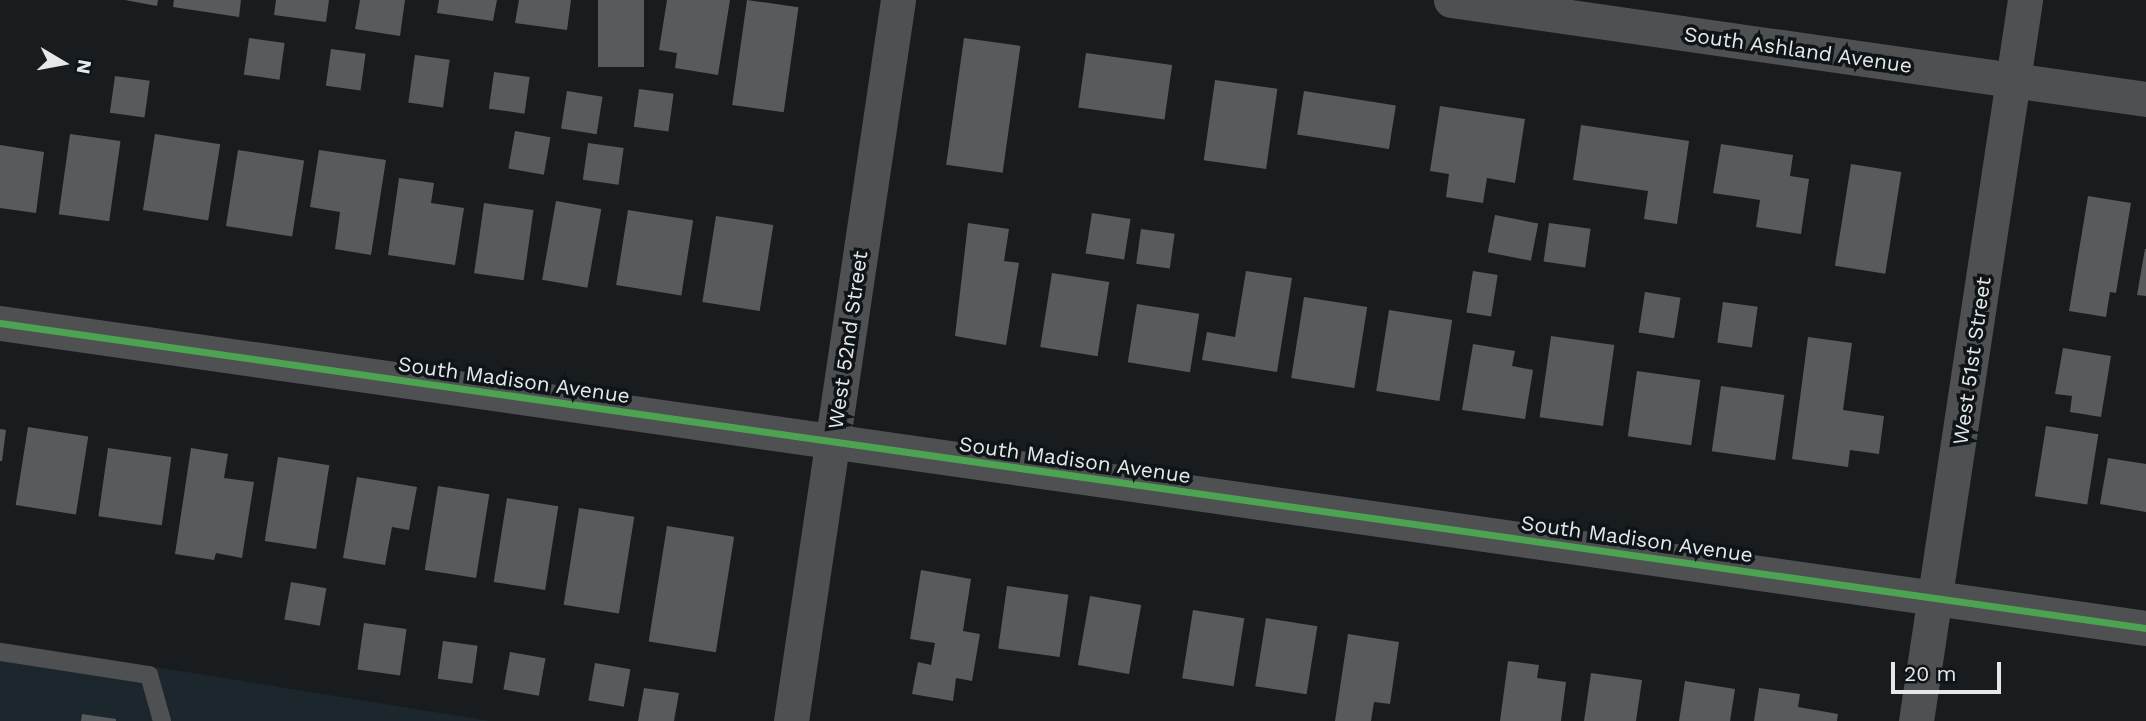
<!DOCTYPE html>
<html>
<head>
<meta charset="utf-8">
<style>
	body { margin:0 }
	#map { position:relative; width:2146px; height:721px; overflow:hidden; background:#191c1f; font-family:"Work Sans",sans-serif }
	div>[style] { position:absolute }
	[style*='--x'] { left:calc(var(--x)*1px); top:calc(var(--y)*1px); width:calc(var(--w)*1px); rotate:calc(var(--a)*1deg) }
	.built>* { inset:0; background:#1c272d }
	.building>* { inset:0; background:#585b5d; transform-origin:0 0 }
	.service>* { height:18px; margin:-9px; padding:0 9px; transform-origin:9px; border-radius:9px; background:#4e5051 }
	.minor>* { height:35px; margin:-17.5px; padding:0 17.5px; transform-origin:17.5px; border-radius:17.5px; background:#4e5051 }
	.cycleway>* { height:7px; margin:-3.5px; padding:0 3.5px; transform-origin:3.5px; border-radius:3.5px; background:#4ca352 }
	span { translate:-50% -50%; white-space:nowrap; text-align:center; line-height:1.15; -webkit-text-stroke:7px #0e1417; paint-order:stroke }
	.street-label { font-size:21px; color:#e5e9eb }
	.north { position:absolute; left:28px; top:28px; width:70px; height:70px; -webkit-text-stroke:5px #0e1417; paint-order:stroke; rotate:100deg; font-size:19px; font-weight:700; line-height:28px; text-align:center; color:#e5e9eb }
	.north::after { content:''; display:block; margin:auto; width:24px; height:32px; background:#e5e9eb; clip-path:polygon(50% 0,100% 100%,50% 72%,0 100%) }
	.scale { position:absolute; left:1891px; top:662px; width:110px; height:32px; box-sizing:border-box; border:4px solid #e5e9eb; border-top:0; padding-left:9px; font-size:21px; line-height:24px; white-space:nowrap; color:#e5e9eb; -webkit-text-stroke:5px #0e1417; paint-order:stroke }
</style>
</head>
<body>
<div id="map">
	<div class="built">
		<div style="clip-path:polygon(0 642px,490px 721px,0 721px)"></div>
	</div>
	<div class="building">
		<div style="clip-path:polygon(125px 0,158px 0,157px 6px)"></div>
		<div style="clip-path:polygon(174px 0,241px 0,239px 17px,173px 7px)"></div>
		<div style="clip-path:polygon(276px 0,329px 0,326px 22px,274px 15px)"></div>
		<div style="clip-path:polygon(360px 0,405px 0,400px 36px,355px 29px)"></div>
		<div style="clip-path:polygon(439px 0,497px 0,493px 21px,437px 13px)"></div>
		<div style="clip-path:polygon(519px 0,571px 0,567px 30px,515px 23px)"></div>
		<div style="left:598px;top:0;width:46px;height:67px"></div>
		<div style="clip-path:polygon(667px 0,730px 0,718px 75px,675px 68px,677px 53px,659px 50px)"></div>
		<div style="left:747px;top:0;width:52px;height:106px;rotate:8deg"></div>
		<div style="left:249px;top:38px;width:36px;height:37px;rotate:8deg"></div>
		<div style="left:964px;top:38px;width:57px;height:128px;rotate:8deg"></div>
		<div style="left:331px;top:49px;width:35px;height:37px;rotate:8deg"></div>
		<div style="left:1086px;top:53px;width:87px;height:55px;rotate:8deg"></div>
		<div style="left:415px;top:55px;width:35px;height:48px;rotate:8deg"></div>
		<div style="left:494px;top:72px;width:36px;height:37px;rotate:8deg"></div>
		<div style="left:115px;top:76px;width:35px;height:37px;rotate:8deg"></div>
		<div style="left:1215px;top:80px;width:63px;height:81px;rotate:8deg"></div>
		<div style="left:639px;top:89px;width:35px;height:38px;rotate:8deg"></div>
		<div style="left:567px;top:91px;width:36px;height:38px;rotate:9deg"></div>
		<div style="left:1304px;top:91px;width:93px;height:44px;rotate:9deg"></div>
		<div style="clip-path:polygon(1440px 106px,1525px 119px,1515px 183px,1487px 178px,1483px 203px,1446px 197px,1449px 174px,1430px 171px)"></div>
		<div style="clip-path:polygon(1581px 125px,1689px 141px,1677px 224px,1644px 219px,1648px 191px,1573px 180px)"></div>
		<div style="left:515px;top:131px;width:36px;height:38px;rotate:10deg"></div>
		<div style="left:70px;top:134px;width:51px;height:81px;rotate:8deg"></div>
		<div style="left:155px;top:134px;width:66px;height:77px;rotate:9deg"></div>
		<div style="left:588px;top:143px;width:36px;height:37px;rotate:8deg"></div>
		<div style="clip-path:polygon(1721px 144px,1793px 155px,1790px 176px,1809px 179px,1801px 234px,1756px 227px,1760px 200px,1713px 193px)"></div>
		<div style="clip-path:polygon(0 145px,44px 152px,36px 213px,0 208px)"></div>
		<div style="left:238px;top:150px;width:67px;height:77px;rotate:9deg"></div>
		<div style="clip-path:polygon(319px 150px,386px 160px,371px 255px,335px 249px,340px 212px,310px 207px)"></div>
		<div style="left:1851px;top:164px;width:51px;height:103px;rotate:9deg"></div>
		<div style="clip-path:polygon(399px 178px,434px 183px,431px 203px,464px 208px,455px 265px,388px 255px)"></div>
		<div style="clip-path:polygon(2088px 196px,2131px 203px,2116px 293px,2110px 292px,2106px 317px,2069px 311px)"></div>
		<div style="left:556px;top:201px;width:46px;height:80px;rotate:10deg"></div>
		<div style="left:484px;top:203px;width:50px;height:71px;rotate:8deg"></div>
		<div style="left:628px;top:210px;width:66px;height:76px;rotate:9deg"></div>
		<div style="left:1092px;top:213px;width:39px;height:41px;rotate:9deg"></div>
		<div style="left:1495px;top:215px;width:44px;height:38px;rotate:11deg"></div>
		<div style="left:716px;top:216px;width:58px;height:87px;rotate:9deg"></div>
		<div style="clip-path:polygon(968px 223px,1009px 229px,1004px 261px,1019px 263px,1006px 345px,955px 336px)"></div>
		<div style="left:1549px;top:223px;width:42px;height:39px;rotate:8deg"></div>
		<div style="left:1141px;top:229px;width:34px;height:35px;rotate:8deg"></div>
		<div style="clip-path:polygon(2145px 249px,2146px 249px,2146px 296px,2137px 295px)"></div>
		<div style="clip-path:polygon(1246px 271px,1292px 278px,1277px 372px,1202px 360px,1207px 332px,1235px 337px)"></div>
		<div style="left:1473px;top:271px;width:25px;height:42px;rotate:9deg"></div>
		<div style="left:1052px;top:273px;width:58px;height:75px;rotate:9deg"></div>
		<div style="left:1645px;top:292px;width:36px;height:41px;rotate:9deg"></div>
		<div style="left:1304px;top:297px;width:64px;height:82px;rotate:9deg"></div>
		<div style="left:1723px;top:302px;width:35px;height:41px;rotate:8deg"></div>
		<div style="left:1137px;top:304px;width:63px;height:59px;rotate:9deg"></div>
		<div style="left:1389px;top:310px;width:64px;height:82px;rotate:9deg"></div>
		<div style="left:1551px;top:336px;width:64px;height:82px;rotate:8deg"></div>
		<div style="clip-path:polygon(1808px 337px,1852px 343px,1843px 410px,1884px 416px,1879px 454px,1850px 450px,1848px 467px,1792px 459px)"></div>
		<div style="clip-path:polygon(1473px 344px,1515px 351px,1512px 366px,1533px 370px,1525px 419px,1462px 410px)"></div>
		<div style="clip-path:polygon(2063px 348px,2111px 356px,2101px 417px,2070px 412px,2072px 396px,2055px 394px)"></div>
		<div style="left:1637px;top:371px;width:64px;height:66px;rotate:8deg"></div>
		<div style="left:1721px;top:386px;width:64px;height:66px;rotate:8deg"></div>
		<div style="left:2046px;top:426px;width:53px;height:71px;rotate:9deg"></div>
		<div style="left:28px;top:427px;width:61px;height:79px;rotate:9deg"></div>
		<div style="clip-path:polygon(0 429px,6px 430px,2px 461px,0 461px)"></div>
		<div style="left:108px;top:448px;width:64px;height:69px;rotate:8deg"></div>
		<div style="clip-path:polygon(191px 448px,228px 454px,224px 478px,254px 482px,242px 558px,216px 553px,214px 560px,175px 554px)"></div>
		<div style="left:278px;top:457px;width:52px;height:85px;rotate:9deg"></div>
		<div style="clip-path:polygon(2108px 458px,2146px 464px,2146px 512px,2100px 504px)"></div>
		<div style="clip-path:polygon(357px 477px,417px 487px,409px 530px,392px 527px,385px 565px,343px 558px)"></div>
		<div style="left:438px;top:486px;width:52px;height:85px;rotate:9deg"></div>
		<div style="left:507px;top:498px;width:52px;height:85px;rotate:9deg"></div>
		<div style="left:579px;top:508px;width:56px;height:98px;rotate:9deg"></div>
		<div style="left:667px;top:526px;width:68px;height:117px;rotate:9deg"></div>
		<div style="clip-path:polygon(921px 570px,971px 579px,963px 631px,980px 634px,972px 681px,956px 678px,953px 701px,912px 694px,918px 662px,931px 665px,935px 643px,910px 639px)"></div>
		<div style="left:291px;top:582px;width:36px;height:38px;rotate:10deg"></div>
		<div style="left:1007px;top:586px;width:62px;height:63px;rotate:8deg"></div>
		<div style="left:1090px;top:596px;width:52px;height:70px;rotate:10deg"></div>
		<div style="left:1193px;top:610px;width:52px;height:69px;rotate:9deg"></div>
		<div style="left:1266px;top:618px;width:52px;height:69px;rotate:9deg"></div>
		<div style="left:364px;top:623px;width:43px;height:47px;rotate:8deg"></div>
		<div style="clip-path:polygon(1348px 634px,1399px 642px,1390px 704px,1374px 702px,1371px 721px,1335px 721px)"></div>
		<div style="left:443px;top:641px;width:35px;height:38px;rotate:8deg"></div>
		<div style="left:510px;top:652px;width:36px;height:38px;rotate:10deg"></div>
		<div style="clip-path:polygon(1508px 661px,1539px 665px,1537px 678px,1566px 682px,1561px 721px,1500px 721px)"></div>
		<div style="left:595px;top:663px;width:36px;height:38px;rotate:10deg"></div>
		<div style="clip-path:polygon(1591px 673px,1642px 680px,1636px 721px,1584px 721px)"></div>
		<div style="clip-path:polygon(1685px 681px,1735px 689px,1730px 721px,1679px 721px)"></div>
		<div style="clip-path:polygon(644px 688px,679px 693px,674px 721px,638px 721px)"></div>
		<div style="clip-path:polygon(1759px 688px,1800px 694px,1798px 707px,1838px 714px,1837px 721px,1754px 721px)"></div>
		<div style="clip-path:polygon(82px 714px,116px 719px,116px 721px,81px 721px)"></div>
	</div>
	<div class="service">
		<div style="--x:0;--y:652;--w:151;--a:8.8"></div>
		<div style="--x:149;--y:675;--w:48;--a:74.2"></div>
	</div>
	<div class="minor">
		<div style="--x:1451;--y:0;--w:702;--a:8.11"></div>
		<div style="--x:0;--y:323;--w:2168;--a:8.09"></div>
		<div style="--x:791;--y:721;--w:729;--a:-81.56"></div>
		<div style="--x:1916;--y:721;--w:729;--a:-81.4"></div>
	</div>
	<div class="cycleway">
		<div style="--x:0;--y:323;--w:2168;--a:8.09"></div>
	</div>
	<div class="street-label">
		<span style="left:1798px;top:50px;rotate:8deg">South Ashland Avenue</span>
		<span style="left:848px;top:340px;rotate:-82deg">West 52nd Street</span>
		<span style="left:1972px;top:361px;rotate:-82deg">West 51st Street</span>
		<span style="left:514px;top:380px;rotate:8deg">South Madison Avenue</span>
		<span style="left:1075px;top:460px;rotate:8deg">South Madison Avenue</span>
		<span style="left:1637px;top:539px;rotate:8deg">South Madison Avenue</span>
	</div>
	<div class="north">N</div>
	<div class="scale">20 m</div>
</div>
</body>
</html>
